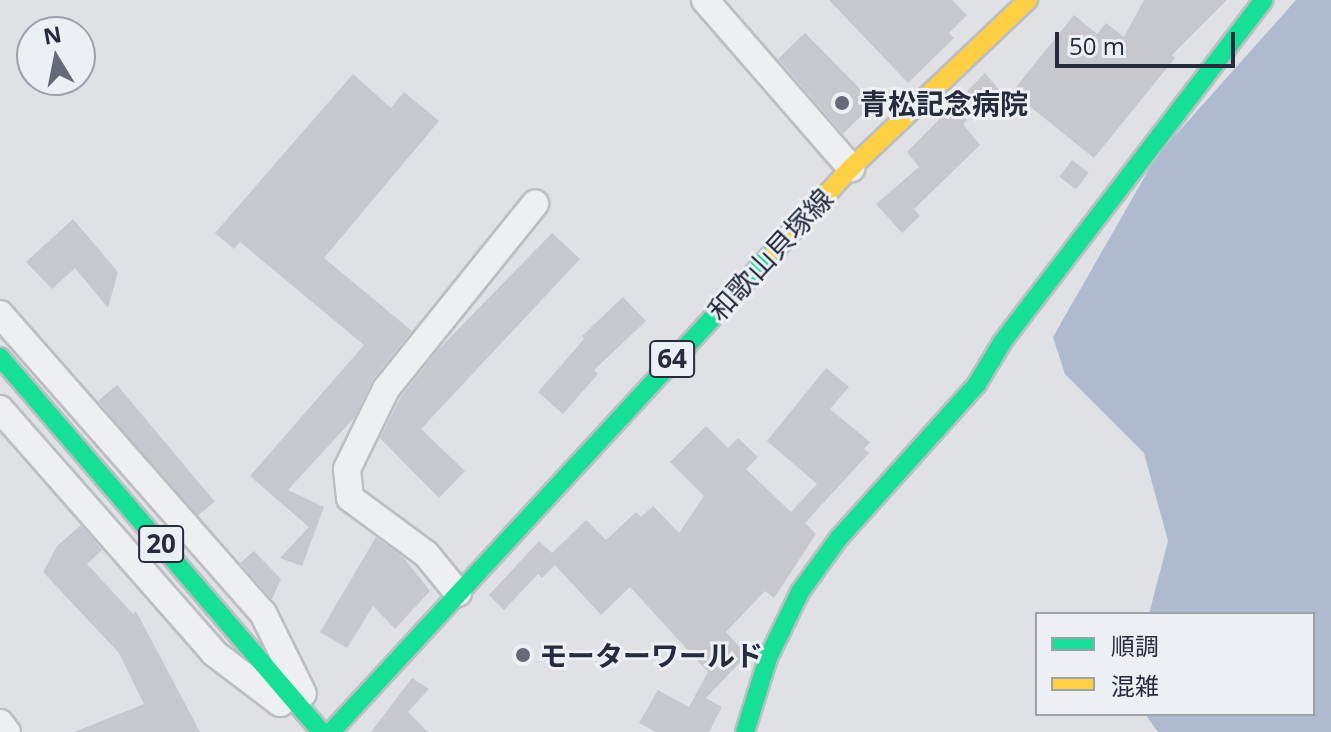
<!DOCTYPE html>
<html>
<head>
<meta charset="utf-8">
<style>
	body { margin:0 }
	#map { position:relative; width:1331px; height:732px; overflow:hidden; background:#dfe1e5; font-family:"Open Sans","Noto Sans JP",sans-serif }
	div>[style] { position:absolute }
	[style*='--x'] { left:calc(var(--x)*1px); top:calc(var(--y)*1px); width:calc(var(--w)*1px); rotate:calc(var(--a)*1deg) }
	.water>* { inset:0; background:#adbad0 }
	.building>* { inset:0; background:#c6c8cd; transform-origin:0 0 }
	.roads { filter:drop-shadow(2px 0 #bcbec1) drop-shadow(-2px 0 #bcbec1) drop-shadow(0 2px #bcbec1) drop-shadow(0 -2px #bcbec1) }
	.street>* { height:26px; margin:-13px; padding:0 13px; transform-origin:13px; border-radius:13px; background:#eeeff1 }
	.fast>* { height:18px; margin:-9px; padding:0 9px; transform-origin:9px; border-radius:9px; background:#16e098 }
	.slow>* { height:18px; margin:-9px; padding:0 9px; transform-origin:9px; border-radius:9px; background:#ffcf43 }
	.dots>* { width:22px; height:22px; translate:-50% -50%; box-sizing:border-box; border:4px solid #eceff4; border-radius:50% }
	span { translate:-50% -50%; white-space:nowrap; text-align:center; line-height:1.15; -webkit-text-stroke:6px #eceff4; paint-order:stroke }
	.shield-label span { padding:2px 6px; background:#eceff4; border:2px solid; border-radius:6px; -webkit-text-stroke-width:0 }
	.shield-label { font-size:26px; color:#272c3d; font-weight:700 }
	.poi-label { font-size:28px; color:#272c3d; font-weight:700 }
	.left { translate:0 -50%; text-align:left }
	.street-label { font-size:28px; color:#272c3d }
	.legend { position:absolute; left:1035px; top:612px; width:280px; height:104px; box-sizing:border-box; background:#eceff4; border:2px solid #9da1ab; margin:0; padding:10px 14px; list-style:none; font-size:24px; color:#272c3d }
	.legend li { display:flex; align-items:center; gap:16px; height:40px }
	.legend b { width:40px; border:2px solid #9da1ab }
	.north { position:absolute; left:16px; top:16px; width:80px; height:80px; box-sizing:border-box; background:#eceff4; border:2px solid #9da1ab; border-radius:50%; rotate:350deg; font-size:22px; font-weight:700; line-height:32px; text-align:center; color:#272c3d }
	.north::after { content:''; display:block; margin:auto; width:28px; height:36px; background:#676b78; clip-path:polygon(50% 0,100% 100%,50% 72%,0 100%) }
	.scale { position:absolute; left:1055px; top:32px; width:180px; height:36px; box-sizing:border-box; border:4px solid #272c3d; border-top:0; padding-left:10px; font-size:24px; line-height:28px; white-space:nowrap; color:#272c3d; -webkit-text-stroke:6px #eceff4; paint-order:stroke }
</style>
</head>
<body>
<div id="map">
	<div class="water">
		<div style="clip-path:polygon(1296px 0,1331px 0,1331px 732px,1158px 732px,1145px 714px,1313px 714px,1313px 614px,1149px 614px,1168px 541px,1144px 453px,1065px 374px,1053px 337px,1156px 157px)"></div>
	</div>
	<div class="building">
		<div style="clip-path:polygon(829px 0,952px 0,967px 15px,949px 33px,954px 38px,908px 83px)"></div>
		<div style="clip-path:polygon(1144px 0,1227px 0,1172px 55px,1175px 58px,1094px 158px,1012px 92px,1074px 15px,1097px 34px,1106px 23px,1124px 37px)"></div>
		<div style="clip-path:polygon(805px 33px,874px 103px,843px 134px,778px 59px)"></div>
		<div style="clip-path:polygon(985px 73px,1000px 91px,963px 124px,980px 145px,914px 209px,920px 216px,902px 233px,876px 204px,919px 167px,907px 152px)"></div>
		<div style="clip-path:polygon(353px 74px,391px 108px,404px 92px,439px 121px,324px 258px,412px 331px,373px 379px,355px 417px,288px 490px,324px 507px,302px 566px,280px 558px,309px 527px,250px 476px,364px 345px,240px 242px,234px 249px,215px 233px)"></div>
		<div style="left:1072px;top:160px;width:21px;height:21px;rotate:37deg"></div>
		<div style="clip-path:polygon(73px 219px,118px 272px,108px 308px,75px 268px,52px 289px,26px 262px)"></div>
		<div style="clip-path:polygon(552px 233px,580px 259px,421px 429px,465px 471px,439px 498px,380px 438px,400px 398px,437px 351px)"></div>
		<div style="clip-path:polygon(623px 297px,646px 321px,594px 370px,598px 374px,563px 414px,538px 392px,584px 339px,582px 336px)"></div>
		<div style="clip-path:polygon(826px 368px,849px 387px,830px 409px,870px 442px,864px 449px,869px 453px,805px 523px,816px 534px,774px 598px,765px 591px,726px 632px,747px 655px,706px 698px,722px 707px,709px 732px,656px 732px,639px 723px,658px 690px,689px 707px,708px 672px,630px 587px,601px 615px,555px 565px,542px 578px,538px 574px,504px 610px,489px 595px,539px 541px,552px 553px,586px 520px,606px 540px,636px 512px,641px 517px,653px 506px,679px 533px,704px 496px,670px 462px,706px 426px,728px 448px,738px 438px,758px 457px,746px 469px,791px 512px,817px 484px,767px 441px)"></div>
		<div style="left:117px;top:385px;width:152px;height:25px;rotate:50deg"></div>
		<div style="clip-path:polygon(81px 525px,102px 550px,87px 564px,133px 614px,136px 611px,200px 732px,74px 732px,144px 704px,119px 653px,43px 572px,57px 546px)"></div>
		<div style="clip-path:polygon(376px 537px,403px 557px,430px 591px,395px 629px,373px 606px,347px 648px,320px 632px)"></div>
		<div style="clip-path:polygon(254px 551px,281px 579px,272px 599px,240px 563px)"></div>
		<div style="clip-path:polygon(412px 678px,429px 689px,408px 712px,428px 732px,371px 732px)"></div>
	</div>
	<div class="roads">
		<div class="street">
			<div style="--x:705;--y:0;--w:223;--a:49"></div>
			<div style="--x:0;--y:314;--w:398;--a:48.7"></div>
			<div style="--x:263;--y:613;--w:90;--a:63.7"></div>
			<div style="--x:0;--y:409;--w:325;--a:48.7"></div>
			<div style="--x:214;--y:653;--w:83;--a:37.1"></div>
			<div style="--x:458;--y:593;--w:50;--a:-129.4"></div>
			<div style="--x:426;--y:554;--w:94;--a:-143.6"></div>
			<div style="--x:350;--y:498;--w:29;--a:-96"></div>
			<div style="--x:347;--y:469;--w:89;--a:-64"></div>
			<div style="--x:386;--y:389;--w:238;--a:-51.2"></div>
			<div style="--x:0;--y:723;--w:11;--a:52"></div>
		</div>
		<div class="fast">
			<div style="--x:0;--y:357;--w:494;--a:49.4"></div>
			<div style="--x:331;--y:732;--w:655;--a:-47.35"></div>
			<div style="--x:745;--y:732;--w:77;--a:-72.7"></div>
			<div style="--x:768;--y:658;--w:73;--a:-64.1"></div>
			<div style="--x:800;--y:592;--w:67;--a:-54.2"></div>
			<div style="--x:839;--y:538;--w:207;--a:-48.1"></div>
			<div style="--x:977;--y:384;--w:50;--a:-58.8"></div>
			<div style="--x:1003;--y:341;--w:429;--a:-52.6"></div>
		</div>
		<div class="slow">
			<div style="--x:775;--y:250;--w:112;--a:-47.2"></div>
			<div style="--x:851;--y:168;--w:244;--a:-43.5"></div>
		</div>
	</div>
	<div class="dots">
		<div style="left:842px;top:103px;background:#676b78"></div>
		<div style="left:523px;top:655px;background:#676b78"></div>
	</div>
	<div class="shield-label">
		<span style="left:672px;top:359px">64</span>
		<span style="left:161px;top:544px">20</span>
	</div>
	<div class="poi-label">
		<span class="left" style="left:860px;top:103px">青松記念病院</span>
		<span class="left" style="left:539px;top:655px">モーターワールド</span>
	</div>
	<div class="street-label">
		<span style="left:770px;top:254px;rotate:-47deg">和歌山貝塚線</span>
	</div>
	<ul class="legend">
	<li><b style="height:10px;background:#16e098"></b>順調</li>
	<li><b style="height:10px;background:#ffcf43"></b>混雑</li>
	</ul>
	<div class="north">N</div>
	<div class="scale">50 m</div>
</div>
</body>
</html>
